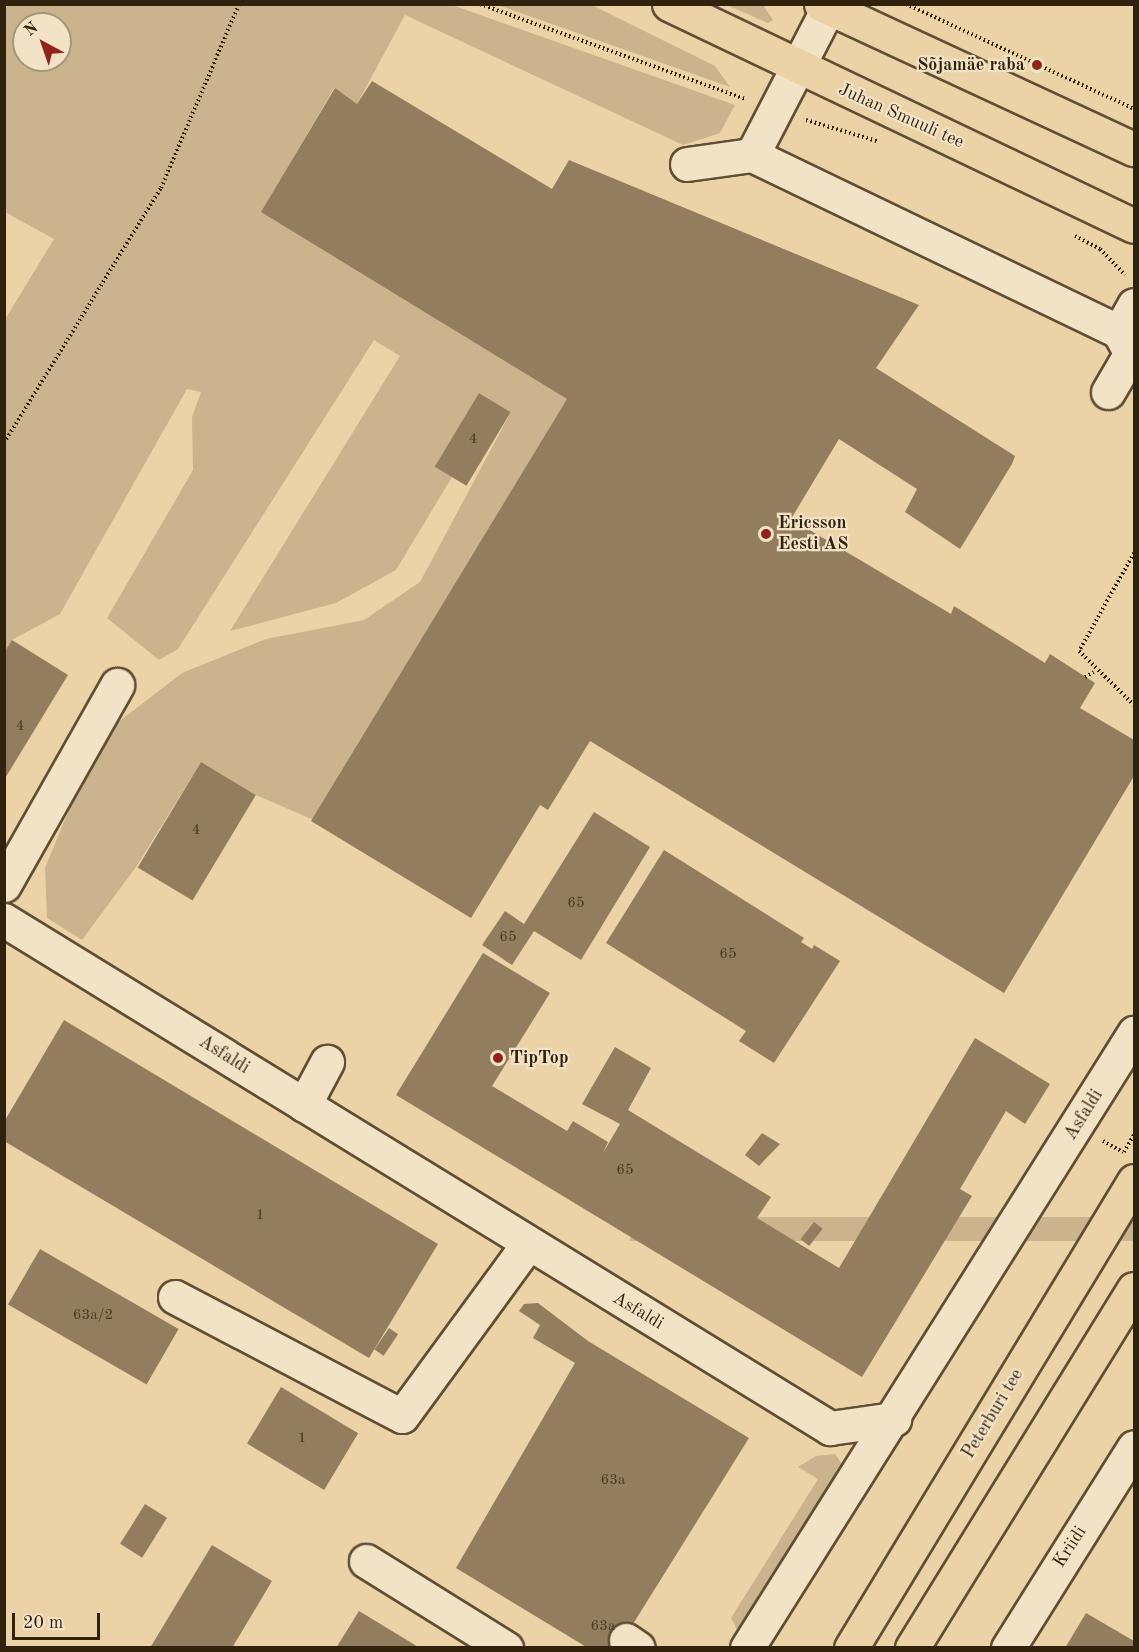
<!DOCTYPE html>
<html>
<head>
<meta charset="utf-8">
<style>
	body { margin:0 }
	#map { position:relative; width:1139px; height:1652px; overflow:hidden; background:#ebd2a7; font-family:"Old Standard TT",serif }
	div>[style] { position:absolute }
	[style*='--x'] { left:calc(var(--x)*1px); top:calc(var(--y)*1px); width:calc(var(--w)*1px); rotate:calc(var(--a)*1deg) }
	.green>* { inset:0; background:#cbb48d; transform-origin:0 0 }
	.building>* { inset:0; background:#927e5e; transform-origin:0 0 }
	.path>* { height:4px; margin-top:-2px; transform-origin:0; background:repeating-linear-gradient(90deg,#31220e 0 1.5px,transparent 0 4.5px) }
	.roads { filter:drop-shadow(2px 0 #604e34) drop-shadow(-2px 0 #604e34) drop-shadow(0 2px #604e34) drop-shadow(0 -2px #604e34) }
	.minor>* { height:33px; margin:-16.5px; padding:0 16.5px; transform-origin:16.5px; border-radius:16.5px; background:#f2e2c6 }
	.major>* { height:33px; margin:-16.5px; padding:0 16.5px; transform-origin:16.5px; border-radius:16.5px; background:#ebd2a7 }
	.highway>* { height:33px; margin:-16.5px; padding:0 16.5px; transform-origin:16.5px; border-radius:16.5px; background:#ebd2a7 }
	.dots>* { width:16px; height:16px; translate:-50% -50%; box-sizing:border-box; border:3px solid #f2e2c6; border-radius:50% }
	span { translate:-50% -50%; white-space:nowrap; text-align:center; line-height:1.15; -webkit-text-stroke:4.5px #f2e2c6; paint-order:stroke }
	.number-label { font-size:15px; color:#493922 }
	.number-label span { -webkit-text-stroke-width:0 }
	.poi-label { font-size:18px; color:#31220e; font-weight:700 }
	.right { translate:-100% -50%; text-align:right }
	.left { translate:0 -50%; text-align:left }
	.street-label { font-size:18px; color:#31220e }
	.frame { position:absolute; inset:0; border:6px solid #31220e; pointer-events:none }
	.north { position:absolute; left:12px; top:12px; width:60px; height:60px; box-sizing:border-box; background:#f2e2c6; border:2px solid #a5957c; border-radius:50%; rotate:320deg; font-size:16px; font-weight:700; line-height:24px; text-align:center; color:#31220e }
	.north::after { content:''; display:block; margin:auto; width:21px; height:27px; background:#8f2418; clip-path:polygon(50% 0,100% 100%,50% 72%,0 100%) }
	.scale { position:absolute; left:12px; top:1613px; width:88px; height:27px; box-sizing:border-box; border:3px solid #31220e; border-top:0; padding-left:8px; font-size:18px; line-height:21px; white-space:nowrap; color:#31220e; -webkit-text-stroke:4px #f2e2c6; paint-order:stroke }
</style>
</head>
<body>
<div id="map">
	<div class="green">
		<div style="clip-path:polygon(evenodd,5px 5px,452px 5px,735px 105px,720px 133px,683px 145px,405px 15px,357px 104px,334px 88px,262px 212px,567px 399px,316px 821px,256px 795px,201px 762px,136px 867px,82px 940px,47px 918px,45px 868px,99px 737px,182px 673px,266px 639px,364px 620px,420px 582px,511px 412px,479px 393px,436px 467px,452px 477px,396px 570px,336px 603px,230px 631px,400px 356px,374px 340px,178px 649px,159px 660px,107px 618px,193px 470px,192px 417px,201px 392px,187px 389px,60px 614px,12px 640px,5px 653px,4px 321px,54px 239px,5px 212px,5px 5px,24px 24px,60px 24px,60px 60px,24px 60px,24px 24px)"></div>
		<div style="clip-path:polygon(498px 5px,592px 5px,715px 66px,730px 87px)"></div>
		<div style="clip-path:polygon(727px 5px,763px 5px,773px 20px,768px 23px)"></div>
		<div style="left:1134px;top:1217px;width:24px;height:504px;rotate:90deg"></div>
		<div style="clip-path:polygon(816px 1456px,835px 1454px,844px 1467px,738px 1632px,731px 1618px,818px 1479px,798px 1467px)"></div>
	</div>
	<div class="building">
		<div style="clip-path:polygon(372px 81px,552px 189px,569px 160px,919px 305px,876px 368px,1015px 456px,1012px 464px,960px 549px,905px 512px,917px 489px,839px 439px,791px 519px,951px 614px,954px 606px,1045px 663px,1050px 654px,1095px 683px,1080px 708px,1134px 740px,1134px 776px,1004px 993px,590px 741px,548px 810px,540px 805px,471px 918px,311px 821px,567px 399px,261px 212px,335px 88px,357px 104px)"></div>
		<div style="left:479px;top:393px;width:37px;height:86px;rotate:31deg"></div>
		<div style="clip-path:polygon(12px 640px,68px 675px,4px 780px,4px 653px)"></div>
		<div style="left:201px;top:762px;width:64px;height:123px;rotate:31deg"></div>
		<div style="clip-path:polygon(594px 812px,650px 847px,581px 960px,534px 931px,512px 965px,482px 945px,505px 911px,524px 924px)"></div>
		<div style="clip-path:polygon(664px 850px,804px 938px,801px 942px,812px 949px,814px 945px,840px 961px,774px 1063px,739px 1041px,746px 1031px,606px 943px)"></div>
		<div style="clip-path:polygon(483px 953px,550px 993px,492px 1086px,567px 1131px,573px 1121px,608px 1142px,603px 1153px,620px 1124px,582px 1104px,615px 1047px,651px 1068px,628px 1110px,771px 1197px,757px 1218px,839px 1268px,975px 1038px,1050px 1084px,1025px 1124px,1006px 1111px,960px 1189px,972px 1196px,862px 1377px,396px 1095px)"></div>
		<div style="clip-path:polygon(64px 1020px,438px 1244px,369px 1358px,4px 1141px,4px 1122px)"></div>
		<div style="clip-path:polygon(762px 1133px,780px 1144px,759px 1166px,745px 1155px)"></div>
		<div style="left:814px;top:1222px;width:11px;height:22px;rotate:38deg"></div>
		<div style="left:40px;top:1249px;width:160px;height:64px;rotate:30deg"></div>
		<div style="clip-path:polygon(538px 1303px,588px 1341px,749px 1438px,618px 1648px,588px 1648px,456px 1568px,575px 1363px,533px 1338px,540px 1325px,519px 1311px,524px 1304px)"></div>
		<div style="left:389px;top:1328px;width:11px;height:26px;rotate:34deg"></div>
		<div style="left:281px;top:1387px;width:90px;height:66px;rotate:31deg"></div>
		<div style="left:145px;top:1504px;width:26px;height:47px;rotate:32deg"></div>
		<div style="clip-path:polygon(212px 1545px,272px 1581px,232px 1648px,150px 1648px)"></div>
		<div style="clip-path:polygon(359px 1611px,420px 1648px,336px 1648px)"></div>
		<div style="clip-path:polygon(1086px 1613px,1134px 1641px,1134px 1648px,1065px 1648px)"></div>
	</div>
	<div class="path">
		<div style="--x:480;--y:4;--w:282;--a:19.7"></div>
		<div style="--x:906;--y:4;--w:251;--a:24.7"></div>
		<div style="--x:806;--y:120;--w:74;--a:16.5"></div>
		<div style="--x:1075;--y:236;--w:28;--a:27"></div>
		<div style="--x:1100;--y:249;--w:36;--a:46"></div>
		<div style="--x:4;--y:443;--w:299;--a:-58.4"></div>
		<div style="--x:161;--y:188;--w:200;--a:-67"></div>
		<div style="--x:1134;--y:553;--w:112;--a:119.3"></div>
		<div style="--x:1079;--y:651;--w:77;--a:44.5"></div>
		<div style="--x:1085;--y:677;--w:10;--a:-29"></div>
		<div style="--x:1103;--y:1141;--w:23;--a:29"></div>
		<div style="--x:1124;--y:1152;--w:20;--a:-60"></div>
	</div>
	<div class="roads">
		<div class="minor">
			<div style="--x:828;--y:8;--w:165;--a:117.3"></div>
			<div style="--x:752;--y:155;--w:407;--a:25.7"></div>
			<div style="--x:687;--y:164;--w:66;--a:-7.9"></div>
			<div style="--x:1134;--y:305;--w:31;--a:119"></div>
			<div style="--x:1119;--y:332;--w:31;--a:61"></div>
			<div style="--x:1108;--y:392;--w:42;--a:-59.7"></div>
			<div style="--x:4;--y:885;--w:230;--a:-60.5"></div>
			<div style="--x:4;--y:920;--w:970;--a:31.59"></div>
			<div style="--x:830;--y:1428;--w:65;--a:-8"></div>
			<div style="--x:304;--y:1105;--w:49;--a:-61.9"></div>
			<div style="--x:175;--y:1297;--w:256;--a:27.7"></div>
			<div style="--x:402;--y:1416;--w:213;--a:-53.8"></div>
			<div style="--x:366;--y:1561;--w:165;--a:31.9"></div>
			<div style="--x:626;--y:1640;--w:14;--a:34"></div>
			<div style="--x:747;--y:1648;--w:727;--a:-57.82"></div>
			<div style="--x:1008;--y:1648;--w:237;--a:-57.9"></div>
		</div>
		<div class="major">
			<div style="--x:669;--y:4;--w:515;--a:25.52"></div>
			<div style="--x:821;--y:4;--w:345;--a:24.9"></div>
		</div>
		<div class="highway">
			<div style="--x:851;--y:1648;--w:546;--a:-58.78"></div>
			<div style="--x:912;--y:1648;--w:422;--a:-58.3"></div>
		</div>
	</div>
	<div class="dots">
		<div style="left:1037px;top:65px;background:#8f2418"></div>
		<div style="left:766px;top:534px;background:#8f2418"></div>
		<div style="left:498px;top:1058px;background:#8f2418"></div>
	</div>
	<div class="number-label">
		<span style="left:473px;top:440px">4</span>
		<span style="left:20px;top:727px">4</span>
		<span style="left:196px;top:831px">4</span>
		<span style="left:576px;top:904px">65</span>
		<span style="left:508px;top:938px">65</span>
		<span style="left:728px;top:955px">65</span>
		<span style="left:625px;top:1171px">65</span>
		<span style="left:260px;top:1216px">1</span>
		<span style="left:93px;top:1316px">63a/2</span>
		<span style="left:302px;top:1439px">1</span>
		<span style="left:613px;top:1481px">63a</span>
		<span style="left:603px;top:1627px">63a</span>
	</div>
	<div class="poi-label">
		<span class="right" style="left:1025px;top:65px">Sõjamäe raba</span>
		<span class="left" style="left:778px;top:534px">Ericsson<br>Eesti AS</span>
		<span class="left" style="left:510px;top:1058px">TipTop</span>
	</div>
	<div class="street-label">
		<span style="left:901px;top:116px;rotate:24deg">Juhan Smuuli tee</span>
		<span style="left:224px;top:1055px;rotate:32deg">Asfaldi</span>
		<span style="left:1084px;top:1115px;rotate:-58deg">Asfaldi</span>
		<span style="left:638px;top:1311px;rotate:31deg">Asfaldi</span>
		<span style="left:993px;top:1414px;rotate:-59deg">Peterburi tee</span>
		<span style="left:1070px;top:1547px;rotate:-57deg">Kriidi</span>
	</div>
	<div class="frame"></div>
	<div class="north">N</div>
	<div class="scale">20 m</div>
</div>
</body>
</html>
